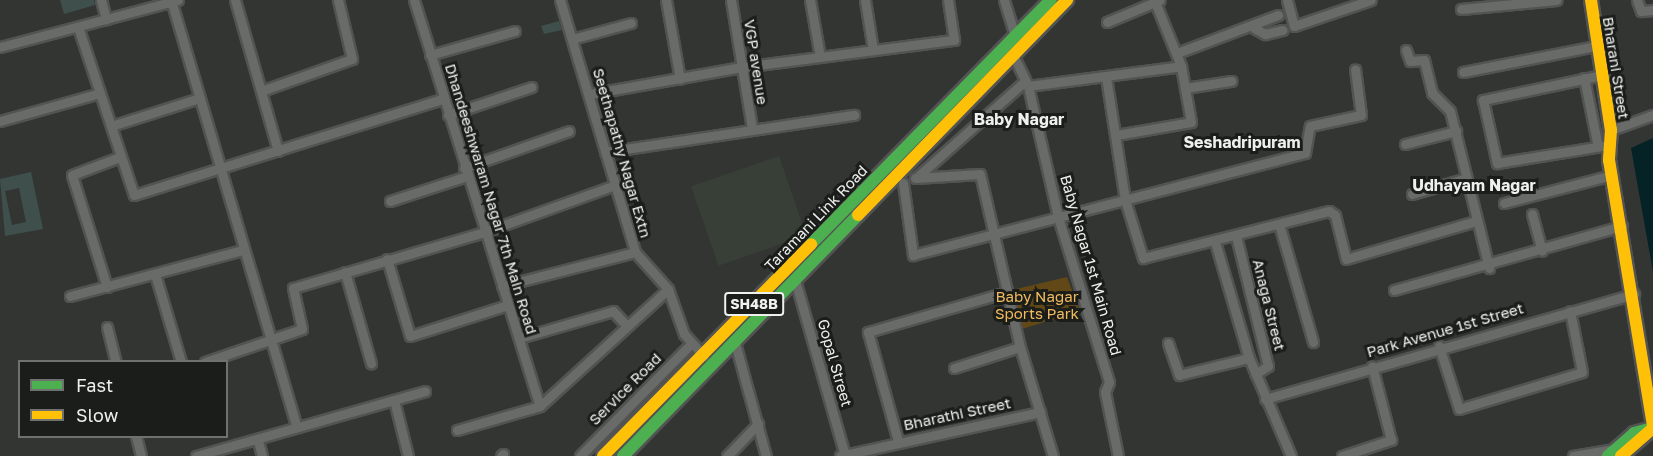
<!DOCTYPE html>
<html>
<head>
<meta charset="utf-8">
<style>
	body { margin:0 }
	#map { position:relative; width:1653px; height:456px; overflow:hidden; background:#333533; font-family:"Golos Text",sans-serif }
	div>[style] { position:absolute }
	[style*='--x'] { left:calc(var(--x)*1px); top:calc(var(--y)*1px); width:calc(var(--w)*1px); rotate:calc(var(--a)*1deg) }
	.built>* { inset:0; background:#373f37; transform-origin:0 0 }
	.green>* { inset:0; background:#614816 }
	.water>* { inset:0; background:#052327 }
	.building>* { inset:0; background:#3f4f4c }
	.roads { filter:drop-shadow(2px 0 #525352) drop-shadow(-2px 0 #525352) drop-shadow(0 2px #525352) drop-shadow(0 -2px #525352) }
	.street>* { height:9px; margin:-4.5px; padding:0 4.5px; transform-origin:4.5px; border-radius:4.5px; background:#696b69 }
	.fast>* { height:12px; margin:-6px; padding:0 6px; transform-origin:6px; border-radius:6px; background:#4caf50 }
	.slow>* { height:12px; margin:-6px; padding:0 6px; transform-origin:6px; border-radius:6px; background:#ffc107 }
	span { translate:-50% -50%; white-space:nowrap; text-align:center; line-height:1.15; -webkit-text-stroke:6px #1b1d1b; paint-order:stroke }
	.shield-label span { padding:2px 4px; background:#1b1d1b; border:2px solid; border-radius:4px; -webkit-text-stroke-width:0 }
	.shield-label { font-size:14px; color:#edf0ed; font-weight:700 }
	.street-label { font-size:15px; color:#edf0ed }
	.park-label { font-size:15px; color:#f2bb5d }
	.neighbourhood-label { font-size:16px; color:#edf0ed; font-weight:700 }
	.legend { position:absolute; left:18px; top:360px; width:210px; height:78px; box-sizing:border-box; background:#1b1d1b; border:2px solid #6f716f; margin:0; padding:8px 10px; list-style:none; font-size:18px; color:#edf0ed }
	.legend li { display:flex; align-items:center; gap:12px; height:30px }
	.legend b { width:30px; border:2px solid #6f716f }
</style>
</head>
<body>
<div id="map">
	<div class="built">
		<div style="left:779px;top:156px;width:84px;height:93px;rotate:71deg"></div>
	</div>
	<div class="green">
		<div style="clip-path:polygon(1067px 277px,1080px 311px,1022px 329px,1012px 290px)"></div>
	</div>
	<div class="water">
		<div style="clip-path:polygon(1653px 138px,1653px 272px,1631px 148px)"></div>
	</div>
	<div class="building">
		<div style="clip-path:polygon(60px 0,94px 0,95px 5px,64px 14px)"></div>
		<div style="clip-path:polygon(559px 21px,562px 30px,544px 34px,541px 26px)"></div>
		<div style="clip-path:polygon(evenodd,31px 172px,43px 229px,5px 236px,0 179px,31px 172px,19px 188px,26px 222px,12px 225px,5px 191px,19px 188px)"></div>
	</div>
	<div class="roads">
		<div class="street">
			<div style="--x:101;--y:0;--w:20;--a:75"></div>
			<div style="--x:171;--y:0;--w:445;--a:73.6"></div>
			<div style="--x:235;--y:0;--w:157;--a:74.1"></div>
			<div style="--x:414;--y:0;--w:425;--a:72.8"></div>
			<div style="--x:560;--y:0;--w:263;--a:73.4"></div>
			<div style="--x:635;--y:252;--w:50;--a:48.3"></div>
			<div style="--x:668;--y:289;--w:48;--a:70.4"></div>
			<div style="--x:684;--y:334;--w:30;--a:48"></div>
			<div style="--x:666;--y:0;--w:80;--a:80"></div>
			<div style="--x:731;--y:0;--w:130;--a:80.7"></div>
			<div style="--x:810;--y:0;--w:58;--a:80"></div>
			<div style="--x:865;--y:0;--w:51;--a:80.9"></div>
			<div style="--x:1004;--y:0;--w:38;--a:73"></div>
			<div style="--x:1287;--y:0;--w:27;--a:75"></div>
			<div style="--x:1294;--y:26;--w:81;--a:-18.7"></div>
			<div style="--x:1637;--y:0;--w:12;--a:70"></div>
			<div style="--x:1641;--y:11;--w:12;--a:-5"></div>
			<div style="--x:1461;--y:9;--w:96;--a:-5.4"></div>
			<div style="--x:1107;--y:22;--w:57;--a:-22.5"></div>
			<div style="--x:78;--y:27;--w:177;--a:71.6"></div>
			<div style="--x:134;--y:195;--w:324;--a:-17.3"></div>
			<div style="--x:1254;--y:28;--w:13;--a:29"></div>
			<div style="--x:1265;--y:34;--w:18;--a:-13"></div>
			<div style="--x:572;--y:39;--w:61;--a:-15.2"></div>
			<div style="--x:0;--y:47;--w:184;--a:-14.8"></div>
			<div style="--x:1406;--y:50;--w:12;--a:70"></div>
			<div style="--x:1410;--y:61;--w:14;--a:-4"></div>
			<div style="--x:1424;--y:60;--w:34;--a:76"></div>
			<div style="--x:1432;--y:93;--w:25;--a:45"></div>
			<div style="--x:1450;--y:111;--w:162;--a:76"></div>
			<div style="--x:1177;--y:53;--w:108;--a:-20.6"></div>
			<div style="--x:430;--y:55;--w:88;--a:-15.8"></div>
			<div style="--x:1013;--y:55;--w:34;--a:64"></div>
			<div style="--x:1028;--y:86;--w:134;--a:77.1"></div>
			<div style="--x:1058;--y:217;--w:173;--a:72.8"></div>
			<div style="--x:1109;--y:382;--w:11;--a:112"></div>
			<div style="--x:1105;--y:392;--w:65;--a:78.5"></div>
			<div style="--x:1463;--y:72;--w:136;--a:-11.1"></div>
			<div style="--x:1602;--y:75;--w:122;--a:168.1"></div>
			<div style="--x:1483;--y:100;--w:65;--a:77.5"></div>
			<div style="--x:1497;--y:163;--w:112;--a:-9.2"></div>
			<div style="--x:1106;--y:77;--w:124;--a:81.2"></div>
			<div style="--x:1125;--y:200;--w:61;--a:72.8"></div>
			<div style="--x:1143;--y:258;--w:192;--a:-14.2"></div>
			<div style="--x:1329;--y:211;--w:7;--a:34"></div>
			<div style="--x:1335;--y:215;--w:45;--a:76"></div>
			<div style="--x:1346;--y:259;--w:135;--a:-16.3"></div>
			<div style="--x:1584;--y:78;--w:70;--a:78.5"></div>
			<div style="--x:1028;--y:86;--w:154;--a:-7.4"></div>
			<div style="--x:1185;--y:88;--w:47;--a:-8.7"></div>
			<div style="--x:261;--y:91;--w:96;--a:-19.4"></div>
			<div style="--x:352;--y:59;--w:61;--a:-103.3"></div>
			<div style="--x:590;--y:94;--w:154;--a:-10.1"></div>
			<div style="--x:742;--y:67;--w:214;--a:-7.3"></div>
			<div style="--x:954;--y:40;--w:40;--a:-98.5"></div>
			<div style="--x:448;--y:115;--w:88;--a:-18.6"></div>
			<div style="--x:0;--y:121;--w:104;--a:-15.6"></div>
			<div style="--x:111;--y:126;--w:93;--a:-17.5"></div>
			<div style="--x:1611;--y:130;--w:45;--a:-19.7"></div>
			<div style="--x:1116;--y:135;--w:76;--a:-9.8"></div>
			<div style="--x:1191;--y:122;--w:57;--a:-100.1"></div>
			<div style="--x:1181;--y:66;--w:69;--a:-112.1"></div>
			<div style="--x:1405;--y:144;--w:53;--a:-14.3"></div>
			<div style="--x:605;--y:152;--w:252;--a:-8.5"></div>
			<div style="--x:464;--y:168;--w:111;--a:-19.4"></div>
			<div style="--x:917;--y:177;--w:144;--a:-41.6"></div>
			<div style="--x:915;--y:178;--w:65;--a:-3.5"></div>
			<div style="--x:980;--y:174;--w:178;--a:77"></div>
			<div style="--x:1020;--y:347;--w:114;--a:73.2"></div>
			<div style="--x:903;--y:183;--w:73;--a:82.1"></div>
			<div style="--x:913;--y:255;--w:405;--a:-14.6"></div>
			<div style="--x:1305;--y:153;--w:27;--a:-80"></div>
			<div style="--x:1310;--y:126;--w:52;--a:-12.2"></div>
			<div style="--x:1361;--y:115;--w:46;--a:-97.4"></div>
			<div style="--x:1412;--y:194;--w:57;--a:-16.2"></div>
			<div style="--x:390;--y:201;--w:81;--a:-18"></div>
			<div style="--x:1504;--y:203;--w:112;--a:-14.5"></div>
			<div style="--x:1532;--y:214;--w:38;--a:75"></div>
			<div style="--x:1279;--y:224;--w:123;--a:73.9"></div>
			<div style="--x:1236;--y:236;--w:134;--a:76.2"></div>
			<div style="--x:1268;--y:366;--w:15;--a:148"></div>
			<div style="--x:1215;--y:242;--w:121;--a:73.7"></div>
			<div style="--x:1249;--y:358;--w:107;--a:66.8"></div>
			<div style="--x:387;--y:259;--w:80;--a:73.4"></div>
			<div style="--x:410;--y:336;--w:103;--a:-17.6"></div>
			<div style="--x:345;--y:272;--w:95;--a:74.1"></div>
			<div style="--x:155;--y:274;--w:92;--a:73.5"></div>
			<div style="--x:795;--y:280;--w:182;--a:74.1"></div>
			<div style="--x:502;--y:286;--w:137;--a:-14.3"></div>
			<div style="--x:107;--y:287;--w:117;--a:-107.4"></div>
			<div style="--x:72;--y:175;--w:51;--a:-20.6"></div>
			<div style="--x:1394;--y:290;--w:237;--a:-15.7"></div>
			<div style="--x:70;--y:296;--w:179;--a:-14.9"></div>
			<div style="--x:107;--y:327;--w:36;--a:76"></div>
			<div style="--x:519;--y:338;--w:98;--a:-16"></div>
			<div style="--x:613;--y:311;--w:19;--a:47"></div>
			<div style="--x:735;--y:343;--w:117;--a:74.7"></div>
			<div style="--x:1168;--y:343;--w:34;--a:71"></div>
			<div style="--x:1179;--y:375;--w:72;--a:-13.7"></div>
			<div style="--x:1439;--y:346;--w:66;--a:72.4"></div>
			<div style="--x:1459;--y:409;--w:128;--a:-16.7"></div>
			<div style="--x:1582;--y:372;--w:62;--a:-101.1"></div>
			<div style="--x:205;--y:362;--w:102;--a:-18.8"></div>
			<div style="--x:302;--y:329;--w:42;--a:-102.4"></div>
			<div style="--x:293;--y:288;--w:199;--a:-16.3"></div>
			<div style="--x:484;--y:232;--w:139;--a:-19.7"></div>
			<div style="--x:954;--y:368;--w:69;--a:-17.7"></div>
			<div style="--x:1265;--y:399;--w:384;--a:-15.9"></div>
			<div style="--x:394;--y:400;--w:58;--a:76"></div>
			<div style="--x:457;--y:430;--w:86;--a:-16.1"></div>
			<div style="--x:540;--y:406;--w:173;--a:-42.4"></div>
			<div style="--x:136;--y:436;--w:21;--a:76"></div>
			<div style="--x:258;--y:441;--w:16;--a:75"></div>
			<div style="--x:898;--y:441;--w:113;--a:-105.4"></div>
			<div style="--x:868;--y:332;--w:145;--a:-16.1"></div>
			<div style="--x:196;--y:456;--w:238;--a:-15.8"></div>
			<div style="--x:501;--y:456;--w:3;--a:-45"></div>
			<div style="--x:580;--y:456;--w:158;--a:-45.3"></div>
			<div style="--x:727;--y:456;--w:45;--a:-45.9"></div>
			<div style="--x:840;--y:456;--w:205;--a:-12.4"></div>
			<div style="--x:1342;--y:456;--w:52;--a:-18.1"></div>
			<div style="--x:1391;--y:440;--w:76;--a:-104.4"></div>
			<div style="--x:1573;--y:456;--w:42;--a:-9.7"></div>
		</div>
		<div class="fast">
			<div style="--x:811;--y:244;--w:342;--a:-45.5"></div>
			<div style="--x:623;--y:456;--w:337;--a:-45.7"></div>
			<div style="--x:1608;--y:456;--w:35;--a:-41"></div>
			<div style="--x:1634;--y:433;--w:20;--a:-15"></div>
		</div>
		<div class="slow">
			<div style="--x:1591;--y:0;--w:132;--a:81.3"></div>
			<div style="--x:1611;--y:130;--w:30;--a:94"></div>
			<div style="--x:1609;--y:160;--w:269;--a:80.6"></div>
			<div style="--x:858;--y:215;--w:300;--a:-45.8"></div>
			<div style="--x:603;--y:456;--w:297;--a:-45.5"></div>
			<div style="--x:1621;--y:456;--w:38;--a:-41"></div>
		</div>
	</div>
	<div class="shield-label">
		<span style="left:754px;top:304px">SH48B</span>
	</div>
	<div class="street-label">
		<span style="left:756px;top:62px;rotate:81deg">VGP avenue</span>
		<span style="left:1616px;top:68px;rotate:81deg">Bharani Street</span>
		<span style="left:622px;top:153px;rotate:74deg">Seethapathy Nagar Extn</span>
		<span style="left:491px;top:199px;rotate:73deg">Dhandeeshwaram Nagar 7th Main Road</span>
		<span style="left:816px;top:218px;rotate:-46deg">Taramani Link Road</span>
		<span style="left:1091px;top:265px;rotate:74deg">Baby Nagar 1st Main Road</span>
		<span style="left:1269px;top:305px;rotate:76deg">Anaga Street</span>
		<span style="left:1445px;top:330px;rotate:-16deg">Park Avenue 1st Street</span>
		<span style="left:835px;top:363px;rotate:74deg">Gopal Street</span>
		<span style="left:625px;top:389px;rotate:-45deg">Service Road</span>
		<span style="left:957px;top:414px;rotate:-12deg">Bharathi Street</span>
	</div>
	<div class="park-label">
		<span style="left:1037px;top:305px">Baby Nagar<br>Sports Park</span>
	</div>
	<div class="neighbourhood-label">
		<span style="left:1019px;top:119px">Baby Nagar</span>
		<span style="left:1242px;top:142px">Seshadripuram</span>
		<span style="left:1474px;top:185px">Udhayam Nagar</span>
	</div>
	<ul class="legend">
	<li><b style="height:8px;background:#4caf50"></b>Fast</li>
	<li><b style="height:8px;background:#ffc107"></b>Slow</li>
	</ul>
</div>
</body>
</html>
